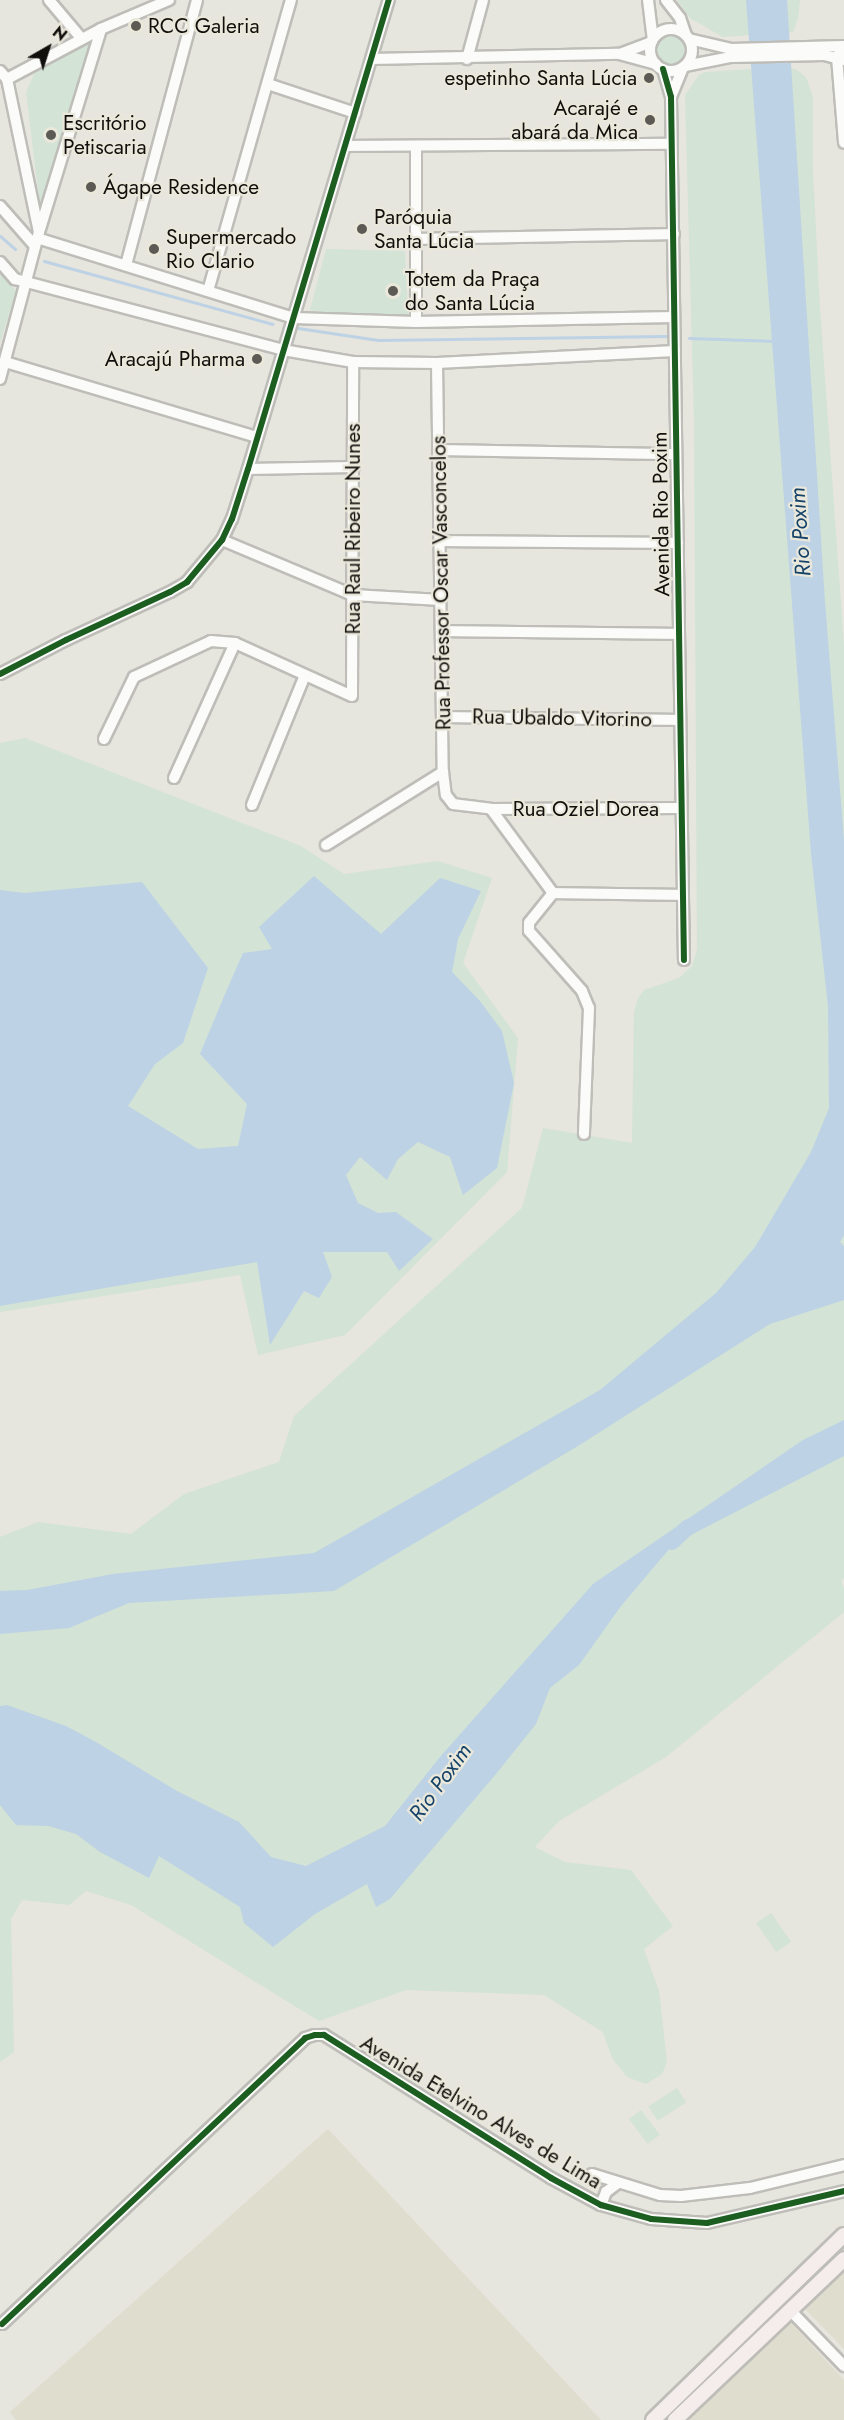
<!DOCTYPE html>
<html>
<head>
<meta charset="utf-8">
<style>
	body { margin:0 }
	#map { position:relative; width:844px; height:2420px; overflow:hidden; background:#e6e5de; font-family:Jost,sans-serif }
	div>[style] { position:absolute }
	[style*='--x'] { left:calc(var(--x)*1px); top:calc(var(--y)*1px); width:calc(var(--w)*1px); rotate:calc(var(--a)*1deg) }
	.built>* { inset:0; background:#dfddce }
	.green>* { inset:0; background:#d3e3d6; transform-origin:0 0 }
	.round { border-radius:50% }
	.water>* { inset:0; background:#bdd2e4 }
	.stream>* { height:3px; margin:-1.5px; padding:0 1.5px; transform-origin:1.5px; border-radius:1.5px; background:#bdd2e4 }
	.river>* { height:16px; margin:-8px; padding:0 8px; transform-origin:8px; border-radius:8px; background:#bdd2e4 }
	.roads { filter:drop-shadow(2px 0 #bebdb8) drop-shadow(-2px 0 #bebdb8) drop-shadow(0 2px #bebdb8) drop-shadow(0 -2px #bebdb8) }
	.minor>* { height:10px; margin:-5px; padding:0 5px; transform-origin:5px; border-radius:5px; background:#fbfbfa }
	.minor>.ring { margin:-5px; padding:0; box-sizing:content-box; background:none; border:10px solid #fbfbfa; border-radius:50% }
	.major>* { height:14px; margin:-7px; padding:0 7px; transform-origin:7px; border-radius:7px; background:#f4edec }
	.cycleway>* { height:6px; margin:-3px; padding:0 3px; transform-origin:3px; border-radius:3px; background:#1b5e20 }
	.dots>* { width:16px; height:16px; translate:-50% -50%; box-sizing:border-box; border:3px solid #eae8db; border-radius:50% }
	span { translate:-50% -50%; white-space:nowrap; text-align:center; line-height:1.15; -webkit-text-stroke:4.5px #eae8db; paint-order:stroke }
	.poi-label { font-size:21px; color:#100f0b }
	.left { translate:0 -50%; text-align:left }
	.right { translate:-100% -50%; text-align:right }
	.street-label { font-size:21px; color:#100f0b }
	.water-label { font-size:22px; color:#154269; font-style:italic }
	.north { position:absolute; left:18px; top:18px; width:60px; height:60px; -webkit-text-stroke:4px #eae8db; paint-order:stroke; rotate:39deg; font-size:16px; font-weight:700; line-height:24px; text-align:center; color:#100f0b }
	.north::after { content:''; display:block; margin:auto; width:21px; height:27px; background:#100f0b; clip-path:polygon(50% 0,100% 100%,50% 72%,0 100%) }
</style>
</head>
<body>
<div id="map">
	<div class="built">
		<div style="clip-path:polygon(328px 2129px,601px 2420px,16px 2420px,10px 2412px)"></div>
		<div style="clip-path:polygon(844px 2272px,844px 2349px,805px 2309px)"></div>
		<div style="clip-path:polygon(790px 2322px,844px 2380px,844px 2420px,689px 2420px)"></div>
	</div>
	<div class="green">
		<div style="clip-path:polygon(677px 0,800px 0,798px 18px,793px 32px,723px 37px,690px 18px)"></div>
		<div class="round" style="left:653px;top:32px;width:36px;height:36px"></div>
		<div style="clip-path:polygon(89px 41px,94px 43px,41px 215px,26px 92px,35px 72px)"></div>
		<div style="clip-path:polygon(786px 67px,797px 70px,806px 77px,813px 97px,813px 172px,820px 308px,844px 646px,844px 1578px,841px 1581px,844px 1588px,844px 1612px,666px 1757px,559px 1821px,535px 1847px,565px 1862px,631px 1870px,673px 1926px,644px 1949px,659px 1991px,667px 2062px,662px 2074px,646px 2084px,627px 2077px,612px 2058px,603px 2032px,544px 1995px,406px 1990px,319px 2021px,131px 1905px,86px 1891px,69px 1905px,22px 1900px,11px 1919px,14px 2052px,0 2062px,0 1537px,38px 1522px,131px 1534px,184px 1494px,279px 1462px,294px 1416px,522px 1208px,543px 1128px,632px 1143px,634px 1012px,638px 998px,644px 990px,679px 978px,692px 966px,697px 949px,694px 419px,685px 95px,699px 75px,705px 72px)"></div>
		<div style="clip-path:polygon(326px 249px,405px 251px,408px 316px,336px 314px,310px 310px)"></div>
		<div style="clip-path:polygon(0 273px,16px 291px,0 343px)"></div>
		<div style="clip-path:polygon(25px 738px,301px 846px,344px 874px,438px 861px,492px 878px,463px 963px,518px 1038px,507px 1172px,345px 1335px,258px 1355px,240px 1275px,0 1312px,0 743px)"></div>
		<div style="left:771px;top:1913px;width:35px;height:18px;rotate:55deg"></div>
		<div style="left:677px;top:2088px;width:17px;height:34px;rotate:57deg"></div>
		<div style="left:641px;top:2110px;width:31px;height:15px;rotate:53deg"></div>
	</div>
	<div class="water">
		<div style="clip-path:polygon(746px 0,787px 0,825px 602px,844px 840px,844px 1235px,840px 1242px,844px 1246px,844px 1300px,770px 1324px,578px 1446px,334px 1591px,129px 1603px,69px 1628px,0 1634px,0 1591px,27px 1590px,113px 1574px,314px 1553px,600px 1390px,716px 1293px,755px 1247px,811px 1152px,829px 1108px,828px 1006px,811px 853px)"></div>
		<div style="clip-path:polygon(314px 876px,381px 934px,440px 878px,481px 891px,458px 939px,452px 972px,480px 1001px,502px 1031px,514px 1083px,497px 1168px,463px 1195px,450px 1157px,418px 1142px,398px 1159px,387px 1180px,360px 1157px,346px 1175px,358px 1203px,378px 1213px,396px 1212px,433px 1239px,399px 1271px,387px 1252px,323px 1252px,332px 1277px,319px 1298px,304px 1291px,270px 1345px,257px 1262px,0 1306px,0 890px,24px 893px,142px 882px,208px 968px,183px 1043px,155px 1064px,128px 1106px,198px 1149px,238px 1146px,247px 1104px,200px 1054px,225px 994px,243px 953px,272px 949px,259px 927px)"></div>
		<div style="clip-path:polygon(844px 1420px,844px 1446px,687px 1528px,621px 1606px,579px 1665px,550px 1688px,536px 1724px,496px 1774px,390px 1899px,376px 1907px,367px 1884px,315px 1914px,273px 1947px,244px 1923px,240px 1907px,159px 1856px,149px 1878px,100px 1852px,76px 1834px,48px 1826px,16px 1825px,0 1805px,0 1706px,7px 1705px,66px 1726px,96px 1742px,177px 1791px,239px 1822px,271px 1857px,306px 1866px,385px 1826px,440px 1757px,593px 1584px,803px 1440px)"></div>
	</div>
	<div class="stream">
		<div style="--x:0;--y:236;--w:20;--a:41"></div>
		<div style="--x:44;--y:261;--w:237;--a:15.4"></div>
		<div style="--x:298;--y:328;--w:81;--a:8.5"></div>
		<div style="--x:378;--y:340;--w:288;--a:-0.8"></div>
		<div style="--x:689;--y:338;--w:85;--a:2"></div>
	</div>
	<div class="river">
		<div style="--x:672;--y:1542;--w:21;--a:-43"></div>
		<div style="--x:687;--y:1528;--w:177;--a:-27.3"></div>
	</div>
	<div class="roads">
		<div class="minor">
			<div style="--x:49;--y:0;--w:51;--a:49.8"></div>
			<div style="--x:648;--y:0;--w:39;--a:83"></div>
			<div style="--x:666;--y:0;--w:23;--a:52"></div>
			<div style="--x:680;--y:18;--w:18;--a:71"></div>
			<div class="ring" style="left:650px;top:29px;width:32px;height:32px"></div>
			<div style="--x:689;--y:39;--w:43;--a:13.4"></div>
			<div style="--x:731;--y:49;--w:113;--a:-1.5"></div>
			<div style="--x:840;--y:52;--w:6;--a:121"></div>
			<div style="--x:837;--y:57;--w:86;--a:85.3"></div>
			<div style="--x:620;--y:54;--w:34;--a:-21"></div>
			<div style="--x:372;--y:59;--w:247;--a:-1.2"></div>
			<div style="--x:619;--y:54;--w:38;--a:15"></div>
			<div style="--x:467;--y:59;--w:61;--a:-74.8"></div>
			<div style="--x:685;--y:66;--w:47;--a:-11.1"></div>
			<div style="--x:731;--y:57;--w:93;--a:-1.2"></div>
			<div style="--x:824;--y:55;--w:21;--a:14"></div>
			<div style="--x:663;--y:69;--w:29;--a:74"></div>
			<div style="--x:671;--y:97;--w:863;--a:89.14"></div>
			<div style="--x:0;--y:71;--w:11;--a:49"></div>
			<div style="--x:7;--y:79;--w:156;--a:78.2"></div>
			<div style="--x:39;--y:232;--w:152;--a:104.9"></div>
			<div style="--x:7;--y:79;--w:106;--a:-28"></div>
			<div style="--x:101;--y:29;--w:74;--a:-23.1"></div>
			<div style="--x:268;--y:84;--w:92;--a:18.4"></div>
			<div style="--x:671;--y:97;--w:31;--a:-68"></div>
			<div style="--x:346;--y:146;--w:325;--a:-0.4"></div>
			<div style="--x:416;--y:146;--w:176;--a:90"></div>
			<div style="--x:0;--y:206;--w:53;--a:48.8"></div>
			<div style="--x:40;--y:229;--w:209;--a:-73"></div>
			<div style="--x:37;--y:238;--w:269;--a:17.3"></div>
			<div style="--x:294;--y:318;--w:122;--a:1.9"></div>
			<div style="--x:416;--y:322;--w:258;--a:-1.1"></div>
			<div style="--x:416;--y:239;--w:258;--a:-1.1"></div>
			<div style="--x:0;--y:262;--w:23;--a:49"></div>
			<div style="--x:15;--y:279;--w:277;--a:14.8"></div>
			<div style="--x:283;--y:350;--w:71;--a:9.7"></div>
			<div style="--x:353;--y:362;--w:84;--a:0.7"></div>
			<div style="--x:437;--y:363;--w:238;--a:-2.9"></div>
			<div style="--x:126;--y:265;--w:274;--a:-75"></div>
			<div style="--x:208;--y:291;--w:303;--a:-74.1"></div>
			<div style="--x:5;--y:362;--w:263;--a:16.6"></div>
			<div style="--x:437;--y:363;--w:409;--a:89.2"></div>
			<div style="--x:443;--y:772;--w:23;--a:83"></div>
			<div style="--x:446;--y:795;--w:11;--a:52"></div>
			<div style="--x:453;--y:804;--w:38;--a:7"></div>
			<div style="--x:491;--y:809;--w:190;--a:-0.3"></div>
			<div style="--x:439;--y:450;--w:237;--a:1"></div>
			<div style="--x:248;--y:469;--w:106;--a:-1.1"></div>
			<div style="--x:222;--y:540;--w:142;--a:22.8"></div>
			<div style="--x:353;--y:595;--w:88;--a:3.3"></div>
			<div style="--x:440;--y:541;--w:238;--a:0.5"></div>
			<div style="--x:442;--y:631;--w:237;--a:0.7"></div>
			<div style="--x:0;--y:674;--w:74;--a:-27.3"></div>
			<div style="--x:66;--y:640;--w:115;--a:-24.8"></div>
			<div style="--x:170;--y:592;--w:20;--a:-30"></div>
			<div style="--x:187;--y:582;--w:55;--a:-50.2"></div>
			<div style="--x:222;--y:540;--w:23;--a:-65"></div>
			<div style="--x:232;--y:519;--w:52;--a:-72.3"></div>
			<div style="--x:248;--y:469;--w:490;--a:-73.3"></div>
			<div style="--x:444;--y:717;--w:236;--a:0.7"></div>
			<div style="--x:104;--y:739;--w:69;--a:-64.2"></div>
			<div style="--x:134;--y:677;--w:85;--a:-25.1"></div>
			<div style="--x:211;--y:641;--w:24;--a:5"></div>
			<div style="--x:235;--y:643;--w:128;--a:24.4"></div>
			<div style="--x:352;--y:696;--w:334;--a:-89.8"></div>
			<div style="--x:174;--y:778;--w:148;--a:-65.7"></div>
			<div style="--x:252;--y:805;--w:140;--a:-67.8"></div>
			<div style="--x:491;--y:809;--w:104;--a:53.6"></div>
			<div style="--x:326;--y:845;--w:138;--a:-32"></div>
			<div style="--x:553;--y:893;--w:38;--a:129"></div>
			<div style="--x:529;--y:923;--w:8;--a:90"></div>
			<div style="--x:529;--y:931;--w:80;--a:48.5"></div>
			<div style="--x:582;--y:991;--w:18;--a:68"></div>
			<div style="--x:589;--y:1008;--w:126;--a:92.3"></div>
			<div style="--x:553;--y:893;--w:130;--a:0.9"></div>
			<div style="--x:592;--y:2174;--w:71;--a:17.2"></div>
			<div style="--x:660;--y:2195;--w:21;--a:3"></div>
			<div style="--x:681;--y:2196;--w:69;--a:-6.6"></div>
			<div style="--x:750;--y:2188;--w:97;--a:-13.7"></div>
			<div style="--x:601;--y:2205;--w:14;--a:-69"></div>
			<div style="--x:606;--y:2192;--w:15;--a:-37"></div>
			<div style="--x:790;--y:2310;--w:78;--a:46"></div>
			<div style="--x:2;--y:2324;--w:417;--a:-43.3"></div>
			<div style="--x:305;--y:2038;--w:10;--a:-17"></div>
			<div style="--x:315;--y:2035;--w:9;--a:0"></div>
			<div style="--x:324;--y:2035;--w:268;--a:32.2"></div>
			<div style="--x:551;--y:2178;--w:57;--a:28.4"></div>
			<div style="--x:601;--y:2205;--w:52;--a:15.6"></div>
			<div style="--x:651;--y:2219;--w:56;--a:4.1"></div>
			<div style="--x:707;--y:2223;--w:141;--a:-13.1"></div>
		</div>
		<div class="major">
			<div style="--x:653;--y:2420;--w:266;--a:-44.1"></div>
			<div style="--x:675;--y:2420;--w:233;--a:-43.6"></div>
		</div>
	</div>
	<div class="cycleway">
		<div style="--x:663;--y:69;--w:29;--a:74"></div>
		<div style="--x:671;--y:97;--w:863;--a:89.14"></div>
		<div style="--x:0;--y:674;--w:74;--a:-27.3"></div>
		<div style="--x:66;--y:640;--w:115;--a:-24.8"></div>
		<div style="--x:170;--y:592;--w:20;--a:-30"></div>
		<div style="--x:187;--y:582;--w:55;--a:-50.2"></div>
		<div style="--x:222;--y:540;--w:23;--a:-65"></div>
		<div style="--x:232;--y:519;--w:52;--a:-72.3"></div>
		<div style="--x:248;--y:469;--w:490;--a:-73.3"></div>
		<div style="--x:2;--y:2324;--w:417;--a:-43.3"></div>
		<div style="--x:305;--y:2038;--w:10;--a:-17"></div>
		<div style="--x:315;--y:2035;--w:9;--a:0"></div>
		<div style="--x:324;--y:2035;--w:268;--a:32.2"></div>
		<div style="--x:551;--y:2178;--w:57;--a:28.4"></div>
		<div style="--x:601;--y:2205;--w:52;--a:15.6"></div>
		<div style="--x:651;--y:2219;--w:56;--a:4.1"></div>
		<div style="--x:707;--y:2223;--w:141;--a:-13.1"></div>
	</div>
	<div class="dots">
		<div style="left:136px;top:26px;background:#5b5a55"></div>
		<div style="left:649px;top:78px;background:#5b5a55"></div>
		<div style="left:650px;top:120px;background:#5b5a55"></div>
		<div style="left:51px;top:135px;background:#5b5a55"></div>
		<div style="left:91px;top:187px;background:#5b5a55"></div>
		<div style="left:362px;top:229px;background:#5b5a55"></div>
		<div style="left:154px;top:249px;background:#5b5a55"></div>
		<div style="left:393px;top:291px;background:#5b5a55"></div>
		<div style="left:257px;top:359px;background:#5b5a55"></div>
	</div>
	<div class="poi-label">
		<span class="left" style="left:148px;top:26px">RCC Galeria</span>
		<span class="right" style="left:637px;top:78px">espetinho Santa Lúcia</span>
		<span class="right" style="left:638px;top:120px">Acarajé e<br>abará da Mica</span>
		<span class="left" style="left:63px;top:135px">Escritório<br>Petiscaria</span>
		<span class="left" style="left:103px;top:187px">Ágape Residence</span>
		<span class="left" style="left:374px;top:229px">Paróquia<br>Santa Lúcia</span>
		<span class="left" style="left:166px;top:249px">Supermercado<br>Rio Clario</span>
		<span class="left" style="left:405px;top:291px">Totem da Praça<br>do Santa Lúcia</span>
		<span class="right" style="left:245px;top:359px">Aracajú Pharma</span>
	</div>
	<div class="street-label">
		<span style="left:661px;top:514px;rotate:-91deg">Avenida Rio Poxim</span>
		<span style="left:353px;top:529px;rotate:-90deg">Rua Raul Ribeiro Nunes</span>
		<span style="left:441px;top:583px;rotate:-91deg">Rua Professor Oscar Vasconcelos</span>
		<span style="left:562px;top:718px;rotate:1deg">Rua Ubaldo Vitorino</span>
		<span style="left:586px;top:809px">Rua Oziel Dorea</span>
		<span style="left:481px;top:2112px;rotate:31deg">Avenida Etelvino Alves de Lima</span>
	</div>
	<div class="water-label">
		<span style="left:800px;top:532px;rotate:-94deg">Rio Poxim</span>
		<span style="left:440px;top:1782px;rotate:-54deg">Rio Poxim</span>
	</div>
	<div class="north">N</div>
</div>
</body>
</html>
